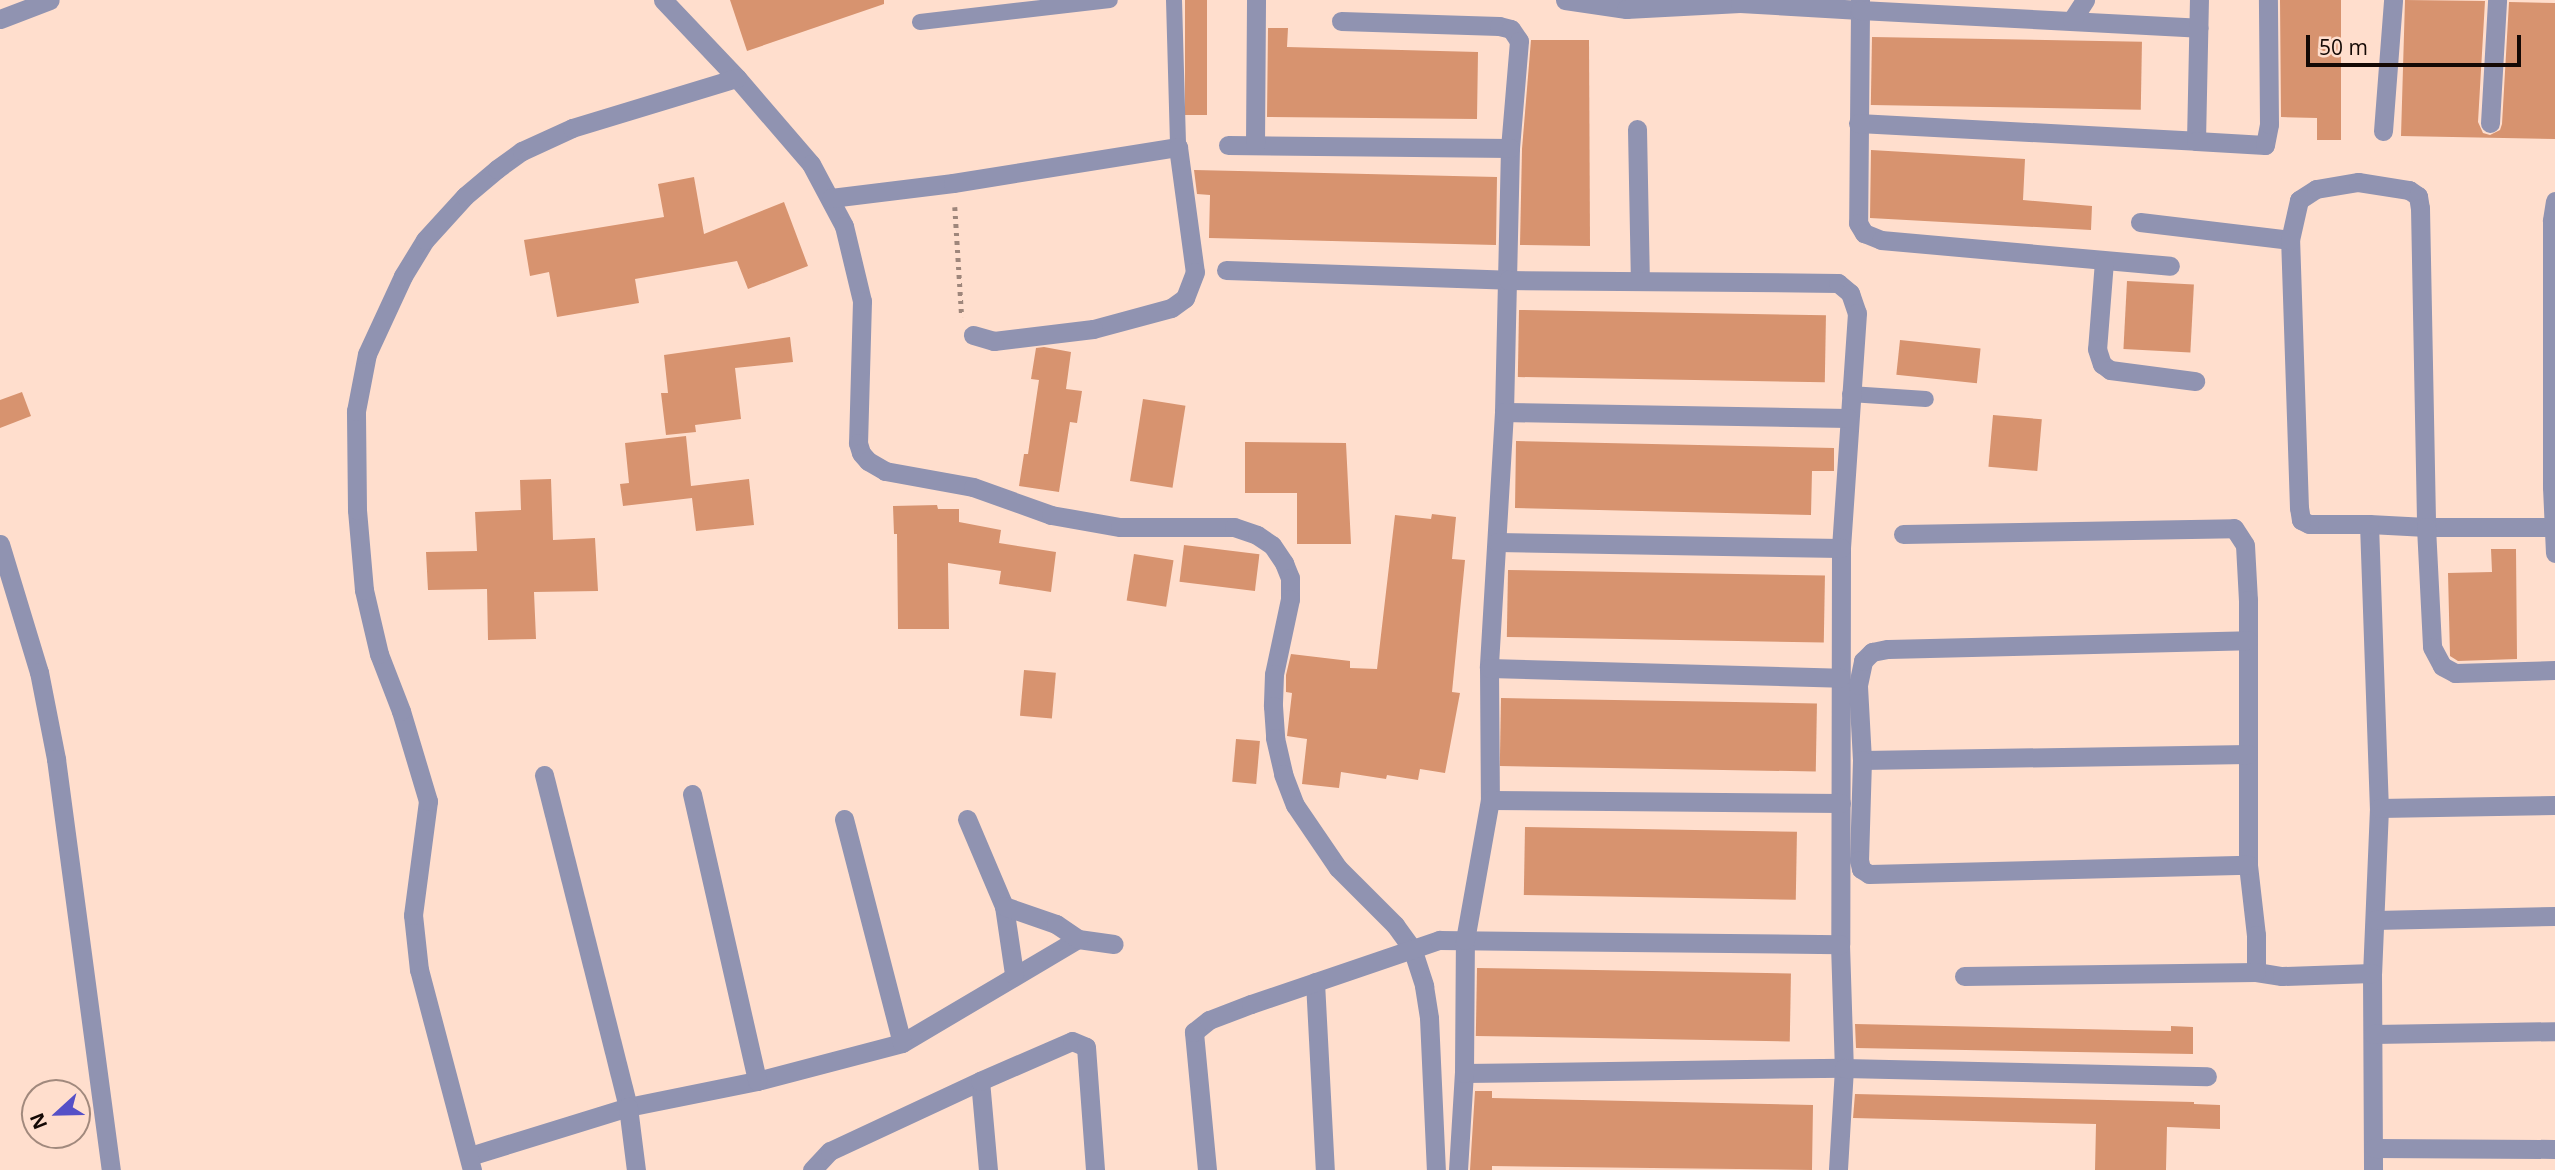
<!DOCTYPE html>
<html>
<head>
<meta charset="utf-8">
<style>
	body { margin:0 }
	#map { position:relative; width:2555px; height:1170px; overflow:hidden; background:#ffdecd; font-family:"Open Sans",sans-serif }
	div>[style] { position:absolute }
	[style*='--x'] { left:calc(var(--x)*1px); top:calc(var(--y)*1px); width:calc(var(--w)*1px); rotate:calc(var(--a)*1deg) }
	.building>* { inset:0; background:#d7936f; transform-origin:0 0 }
	.path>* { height:4.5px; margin-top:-2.25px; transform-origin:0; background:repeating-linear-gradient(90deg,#9e867b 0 3.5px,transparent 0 8.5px) }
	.service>* { height:16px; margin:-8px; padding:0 8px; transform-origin:8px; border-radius:8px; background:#9093b1 }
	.minor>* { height:19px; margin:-9.5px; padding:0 9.5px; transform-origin:9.5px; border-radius:9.5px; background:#9093b1 }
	span { translate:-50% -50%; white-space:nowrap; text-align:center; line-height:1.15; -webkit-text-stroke:6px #ffdecd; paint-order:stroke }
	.north { position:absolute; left:21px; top:1079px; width:70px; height:70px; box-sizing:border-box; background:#ffdecd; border:2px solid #a1897d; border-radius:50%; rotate:248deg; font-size:19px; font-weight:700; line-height:28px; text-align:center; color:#140905 }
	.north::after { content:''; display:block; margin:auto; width:24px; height:32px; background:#5550c7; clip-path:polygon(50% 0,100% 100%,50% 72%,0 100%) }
	.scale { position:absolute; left:2306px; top:35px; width:215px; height:32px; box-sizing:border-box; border:4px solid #140905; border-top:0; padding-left:9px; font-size:21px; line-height:24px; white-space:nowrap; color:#140905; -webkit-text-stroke:5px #ffdecd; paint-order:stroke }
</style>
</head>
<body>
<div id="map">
	<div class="building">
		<div style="clip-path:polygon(730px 0,884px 0,884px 4px,747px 51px)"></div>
		<div style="left:1185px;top:0;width:22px;height:115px"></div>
		<div style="clip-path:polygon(2280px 0,2341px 0,2341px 140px,2317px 140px,2317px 118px,2281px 117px)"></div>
		<div style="clip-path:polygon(2405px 0,2485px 1px,2478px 122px,2483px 133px,2490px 135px,2500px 130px,2502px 124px,2509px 2px,2555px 3px,2555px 139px,2401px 136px)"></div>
		<div style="clip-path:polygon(1268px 28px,1288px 28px,1287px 47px,1478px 52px,1477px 119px,1267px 117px)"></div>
		<div style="left:1872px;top:37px;width:270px;height:68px;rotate:1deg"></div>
		<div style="clip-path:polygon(1531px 40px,1589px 40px,1590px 246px,1520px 245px,1522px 149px)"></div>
		<div style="clip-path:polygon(1871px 150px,2025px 159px,2023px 200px,2092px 206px,2091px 230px,1870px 218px)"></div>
		<div style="clip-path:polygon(1194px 170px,1497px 177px,1496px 245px,1209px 238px,1210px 195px,1197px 194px)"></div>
		<div style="clip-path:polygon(694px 177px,704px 234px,784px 202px,808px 266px,748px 289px,737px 261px,635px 279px,639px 303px,557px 317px,549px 272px,530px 276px,524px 240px,664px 217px,658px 184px)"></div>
		<div style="left:2127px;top:281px;width:67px;height:68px;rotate:3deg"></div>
		<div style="left:1519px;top:310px;width:307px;height:67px;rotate:1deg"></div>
		<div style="clip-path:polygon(790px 337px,793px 362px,735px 368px,741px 419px,695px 425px,696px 432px,666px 435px,661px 393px,668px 393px,664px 355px)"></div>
		<div style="left:1900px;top:340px;width:81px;height:35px;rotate:6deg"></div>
		<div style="clip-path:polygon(1044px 347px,1071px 352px,1066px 389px,1082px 391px,1077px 423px,1070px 422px,1059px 492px,1019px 486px,1024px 454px,1028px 454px,1039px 380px,1031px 379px,1036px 348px)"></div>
		<div style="clip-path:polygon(22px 392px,31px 416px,0 428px,0 400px)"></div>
		<div style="left:1143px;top:399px;width:43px;height:83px;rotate:9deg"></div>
		<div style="left:1993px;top:415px;width:49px;height:52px;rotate:5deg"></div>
		<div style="clip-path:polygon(686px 436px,691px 486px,749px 479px,754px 525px,696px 531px,692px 498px,623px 506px,620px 484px,629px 483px,625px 443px)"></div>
		<div style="clip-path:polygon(1516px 441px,1834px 448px,1834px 471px,1812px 471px,1811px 515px,1515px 508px)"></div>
		<div style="clip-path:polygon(1245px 442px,1346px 443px,1351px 544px,1297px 544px,1297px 493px,1245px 493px)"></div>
		<div style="clip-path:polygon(551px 479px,553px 540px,595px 538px,598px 591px,534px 592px,536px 639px,488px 640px,487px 589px,428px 590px,426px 552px,477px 551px,475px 512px,521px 510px,520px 480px)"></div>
		<div style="clip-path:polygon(937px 505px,938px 509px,959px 509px,959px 522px,1001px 530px,999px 543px,1056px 552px,1051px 592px,999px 584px,1001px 571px,948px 563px,949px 629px,898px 629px,897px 534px,894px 534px,893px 506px)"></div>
		<div style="clip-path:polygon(1432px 514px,1456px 517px,1452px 559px,1465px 560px,1452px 692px,1460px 693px,1445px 773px,1420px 769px,1418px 780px,1387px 775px,1386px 779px,1341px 772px,1339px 788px,1302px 784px,1307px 739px,1287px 736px,1292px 693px,1286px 692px,1286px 675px,1291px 654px,1350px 661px,1350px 668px,1377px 669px,1395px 515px,1431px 519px)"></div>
		<div style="left:1184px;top:545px;width:76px;height:37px;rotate:7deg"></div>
		<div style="clip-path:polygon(2491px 549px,2516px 549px,2517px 659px,2458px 661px,2450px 656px,2448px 573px,2492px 572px)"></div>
		<div style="left:1134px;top:554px;width:40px;height:47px;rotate:9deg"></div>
		<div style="left:1508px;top:570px;width:317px;height:67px;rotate:1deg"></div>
		<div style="left:1024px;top:670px;width:32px;height:46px;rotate:5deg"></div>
		<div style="left:1501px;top:698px;width:316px;height:68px;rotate:1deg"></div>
		<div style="left:1236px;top:739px;width:24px;height:43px;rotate:5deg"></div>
		<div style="left:1525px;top:827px;width:272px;height:68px;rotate:1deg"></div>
		<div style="left:1477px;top:968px;width:314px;height:68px;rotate:1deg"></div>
		<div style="clip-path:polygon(1855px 1024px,2171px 1031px,2171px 1026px,2193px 1027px,2193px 1054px,1856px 1048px)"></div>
		<div style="clip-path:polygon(1475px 1091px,1492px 1091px,1492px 1098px,1813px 1105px,1812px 1170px,1492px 1166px,1492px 1170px,1470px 1170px)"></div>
		<div style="clip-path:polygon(1855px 1094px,2194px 1102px,2194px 1104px,2220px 1105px,2220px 1129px,2167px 1127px,2166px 1170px,2095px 1170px,2096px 1124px,1853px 1118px)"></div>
	</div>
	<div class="path">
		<div style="--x:955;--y:207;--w:110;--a:86.4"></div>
	</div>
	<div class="service">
		<div style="--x:1174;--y:0;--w:147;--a:88.4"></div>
		<div style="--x:920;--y:22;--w:191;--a:-6.6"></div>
		<div style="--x:1850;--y:394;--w:76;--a:3.8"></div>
	</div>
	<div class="minor">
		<div style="--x:663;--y:0;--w:108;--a:46.5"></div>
		<div style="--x:737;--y:78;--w:113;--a:49.3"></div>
		<div style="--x:811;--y:164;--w:70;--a:62"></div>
		<div style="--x:844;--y:226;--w:77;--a:76.5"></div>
		<div style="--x:862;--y:301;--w:142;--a:91.6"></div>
		<div style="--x:858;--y:443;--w:10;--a:73"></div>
		<div style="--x:861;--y:453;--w:11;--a:49"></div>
		<div style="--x:868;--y:461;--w:20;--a:30"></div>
		<div style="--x:885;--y:471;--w:89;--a:10.3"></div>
		<div style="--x:973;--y:487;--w:83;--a:19.7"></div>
		<div style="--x:1051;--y:515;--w:70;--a:9.9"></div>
		<div style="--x:1120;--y:527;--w:114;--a:0"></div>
		<div style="--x:1234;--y:527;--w:24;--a:19"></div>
		<div style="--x:1257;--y:535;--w:18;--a:34"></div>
		<div style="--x:1272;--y:545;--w:22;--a:56"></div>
		<div style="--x:1284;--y:563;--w:16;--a:68"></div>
		<div style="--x:1290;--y:578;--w:21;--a:90"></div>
		<div style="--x:1290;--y:599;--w:77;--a:102"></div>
		<div style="--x:1274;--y:674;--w:32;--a:92"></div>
		<div style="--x:1273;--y:706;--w:32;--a:86"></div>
		<div style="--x:1275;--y:738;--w:37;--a:77"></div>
		<div style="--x:1283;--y:774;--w:33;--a:69"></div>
		<div style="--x:1295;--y:805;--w:76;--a:55.7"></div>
		<div style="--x:1338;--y:868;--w:81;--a:45"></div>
		<div style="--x:1395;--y:925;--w:29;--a:54"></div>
		<div style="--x:1412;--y:948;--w:40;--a:72"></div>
		<div style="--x:1424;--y:986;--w:32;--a:81"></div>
		<div style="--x:1429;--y:1018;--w:152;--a:87.4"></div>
		<div style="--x:1565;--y:0;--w:62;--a:8.4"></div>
		<div style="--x:1626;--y:9;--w:114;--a:-3"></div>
		<div style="--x:1740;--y:3;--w:120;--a:3.3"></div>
		<div style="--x:1860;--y:10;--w:213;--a:90.5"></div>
		<div style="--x:1858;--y:223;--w:12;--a:59"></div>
		<div style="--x:1864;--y:233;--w:18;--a:22"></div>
		<div style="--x:1881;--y:240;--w:290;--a:5.1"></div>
		<div style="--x:1860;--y:0;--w:10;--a:90"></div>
		<div style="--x:1860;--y:10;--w:339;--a:3"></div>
		<div style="--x:0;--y:19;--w:53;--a:-20.8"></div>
		<div style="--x:2072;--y:20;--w:24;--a:-57"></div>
		<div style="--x:1341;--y:21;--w:158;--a:1.8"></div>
		<div style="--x:1499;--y:26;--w:12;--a:14"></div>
		<div style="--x:1511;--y:29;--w:14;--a:56"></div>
		<div style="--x:1519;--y:41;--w:107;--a:94.8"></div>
		<div style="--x:1510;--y:148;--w:264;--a:91.3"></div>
		<div style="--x:1504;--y:412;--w:256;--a:93.4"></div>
		<div style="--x:1489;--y:668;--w:132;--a:89.6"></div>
		<div style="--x:1858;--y:123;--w:338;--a:3"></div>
		<div style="--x:2196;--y:141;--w:141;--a:-88.8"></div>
		<div style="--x:2490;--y:123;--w:123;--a:-86.7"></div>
		<div style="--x:1637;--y:129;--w:151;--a:88.9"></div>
		<div style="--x:2383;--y:131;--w:131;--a:-85.6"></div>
		<div style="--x:2196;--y:141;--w:69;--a:3.3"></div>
		<div style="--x:2265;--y:145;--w:21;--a:-79"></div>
		<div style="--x:2269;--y:124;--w:124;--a:-90.5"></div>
		<div style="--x:1228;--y:145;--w:282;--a:0.6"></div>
		<div style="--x:1255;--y:145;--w:145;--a:-89.6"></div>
		<div style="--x:831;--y:198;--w:123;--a:-7"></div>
		<div style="--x:953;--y:183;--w:228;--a:-9.1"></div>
		<div style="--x:1178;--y:147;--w:126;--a:82.3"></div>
		<div style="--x:1195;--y:272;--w:28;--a:111"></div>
		<div style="--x:1185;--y:298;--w:17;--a:144"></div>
		<div style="--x:1171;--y:308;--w:81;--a:164.9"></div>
		<div style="--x:1093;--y:329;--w:100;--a:173.1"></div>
		<div style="--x:994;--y:341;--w:22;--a:-164"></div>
		<div style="--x:2555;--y:201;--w:20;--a:99"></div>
		<div style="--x:2552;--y:221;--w:266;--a:90"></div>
		<div style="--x:2552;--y:487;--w:66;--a:87.4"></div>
		<div style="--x:2140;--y:222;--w:151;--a:6.8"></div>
		<div style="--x:2104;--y:261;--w:88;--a:94.5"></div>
		<div style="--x:2097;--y:349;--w:16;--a:72"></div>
		<div style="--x:2102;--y:364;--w:10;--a:37"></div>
		<div style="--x:2110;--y:370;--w:86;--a:7.4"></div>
		<div style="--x:1226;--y:270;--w:282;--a:2"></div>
		<div style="--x:1508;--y:280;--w:330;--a:0.5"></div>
		<div style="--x:1838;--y:283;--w:16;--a:40"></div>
		<div style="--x:1850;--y:293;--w:21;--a:71"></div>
		<div style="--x:1857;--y:313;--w:236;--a:93.9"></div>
		<div style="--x:1841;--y:548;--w:396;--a:90.1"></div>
		<div style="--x:1840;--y:944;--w:124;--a:88.2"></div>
		<div style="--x:1844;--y:1068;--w:102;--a:93.4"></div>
		<div style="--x:1504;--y:412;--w:344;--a:1"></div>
		<div style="--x:2369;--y:524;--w:284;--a:88"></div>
		<div style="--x:2379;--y:808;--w:165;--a:92.4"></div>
		<div style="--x:2372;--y:973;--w:197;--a:89.7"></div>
		<div style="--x:2555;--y:527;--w:129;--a:180"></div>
		<div style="--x:2426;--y:527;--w:57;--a:-177"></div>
		<div style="--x:2369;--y:524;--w:60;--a:180"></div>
		<div style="--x:2309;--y:524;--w:9;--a:-153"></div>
		<div style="--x:2301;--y:520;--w:12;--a:-99"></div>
		<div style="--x:2299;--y:508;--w:268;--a:-91.9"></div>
		<div style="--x:2290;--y:240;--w:41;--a:-77.3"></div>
		<div style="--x:2299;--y:200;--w:20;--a:-33"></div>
		<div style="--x:2316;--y:189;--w:43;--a:-9.5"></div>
		<div style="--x:2358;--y:182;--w:52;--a:8.9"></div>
		<div style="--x:2409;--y:190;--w:11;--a:34"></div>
		<div style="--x:2418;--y:196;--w:12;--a:81"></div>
		<div style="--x:2420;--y:208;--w:319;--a:88.9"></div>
		<div style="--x:2426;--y:527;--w:120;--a:87.1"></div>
		<div style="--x:2432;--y:647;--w:21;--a:62"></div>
		<div style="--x:2442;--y:666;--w:15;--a:28"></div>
		<div style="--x:2455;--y:673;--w:100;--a:-1.7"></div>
		<div style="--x:1903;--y:534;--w:331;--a:-1"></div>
		<div style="--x:2234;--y:528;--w:20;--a:57"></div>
		<div style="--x:2245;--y:545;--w:55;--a:86.9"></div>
		<div style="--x:2248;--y:600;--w:265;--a:90"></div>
		<div style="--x:2248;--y:865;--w:70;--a:83.5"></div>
		<div style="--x:2256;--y:935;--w:37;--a:90"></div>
		<div style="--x:2256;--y:972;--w:26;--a:9"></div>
		<div style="--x:2282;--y:976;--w:90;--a:-1.9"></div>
		<div style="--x:1497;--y:542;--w:344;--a:1"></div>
		<div style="--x:0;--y:544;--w:134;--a:73.1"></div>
		<div style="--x:39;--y:672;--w:89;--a:78.9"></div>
		<div style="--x:56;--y:759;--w:415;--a:82.4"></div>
		<div style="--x:1489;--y:668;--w:351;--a:1.6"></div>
		<div style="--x:2248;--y:754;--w:386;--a:179.1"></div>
		<div style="--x:1862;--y:760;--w:75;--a:-93.1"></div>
		<div style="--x:1858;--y:685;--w:25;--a:-78"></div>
		<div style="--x:1863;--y:661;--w:13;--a:-45"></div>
		<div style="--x:1872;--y:652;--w:16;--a:-11"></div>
		<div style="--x:1888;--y:649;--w:360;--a:-1.4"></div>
		<div style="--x:1862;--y:760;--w:100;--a:91.7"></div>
		<div style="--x:1859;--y:860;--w:9;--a:77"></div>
		<div style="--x:1861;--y:869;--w:9;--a:32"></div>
		<div style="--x:1869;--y:874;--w:379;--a:-1.4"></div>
		<div style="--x:544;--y:775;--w:342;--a:75.8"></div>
		<div style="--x:628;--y:1107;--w:132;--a:-11.4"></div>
		<div style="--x:757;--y:1081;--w:150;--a:-14.7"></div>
		<div style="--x:902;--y:1043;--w:204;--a:-30.6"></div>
		<div style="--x:1078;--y:939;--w:36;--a:8"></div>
		<div style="--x:692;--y:794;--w:294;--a:77.2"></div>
		<div style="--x:2379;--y:808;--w:176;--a:-1"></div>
		<div style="--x:844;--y:819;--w:231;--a:75.5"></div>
		<div style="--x:967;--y:819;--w:95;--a:67"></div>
		<div style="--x:1004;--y:906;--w:69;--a:81.6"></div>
		<div style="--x:1004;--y:906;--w:55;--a:19.1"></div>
		<div style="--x:1056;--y:924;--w:27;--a:34"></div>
		<div style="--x:2375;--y:920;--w:180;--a:-1.3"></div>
		<div style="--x:1964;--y:976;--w:292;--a:-0.8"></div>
		<div style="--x:1315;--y:982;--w:188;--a:87"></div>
		<div style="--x:2373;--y:1034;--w:182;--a:-0.9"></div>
		<div style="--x:1464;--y:1073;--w:380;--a:-0.8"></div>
		<div style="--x:1844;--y:1068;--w:363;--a:1.3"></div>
		<div style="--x:2374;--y:1148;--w:181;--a:0.3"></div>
		<div style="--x:470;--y:1156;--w:165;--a:-17.2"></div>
		<div style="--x:628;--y:1107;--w:64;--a:82.8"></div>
		<div style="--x:472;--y:1170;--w:207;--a:-104.8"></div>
		<div style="--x:419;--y:970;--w:55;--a:-96.2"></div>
		<div style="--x:413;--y:915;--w:115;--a:-82.5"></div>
		<div style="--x:428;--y:801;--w:94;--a:-106.7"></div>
		<div style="--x:401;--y:711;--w:61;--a:-111.1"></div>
		<div style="--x:379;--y:654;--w:66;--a:-103.2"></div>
		<div style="--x:364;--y:590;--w:80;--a:-95"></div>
		<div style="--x:357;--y:510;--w:99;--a:-90.6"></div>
		<div style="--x:356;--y:411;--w:58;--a:-79.1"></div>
		<div style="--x:367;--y:354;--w:86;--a:-65.2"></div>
		<div style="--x:403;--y:276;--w:42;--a:-58.6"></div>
		<div style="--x:425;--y:240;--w:59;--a:-47.7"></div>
		<div style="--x:465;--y:196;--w:42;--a:-40.2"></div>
		<div style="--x:497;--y:169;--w:31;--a:-36"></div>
		<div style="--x:522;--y:151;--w:55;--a:-24.7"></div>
		<div style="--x:572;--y:128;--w:172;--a:-16.9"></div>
		<div style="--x:812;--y:1170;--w:26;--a:-47"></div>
		<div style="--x:830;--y:1151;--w:166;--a:-25"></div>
		<div style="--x:988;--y:1170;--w:89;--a:-95.1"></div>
		<div style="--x:980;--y:1081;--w:100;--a:-23.5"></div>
		<div style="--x:1072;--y:1041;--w:15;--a:23"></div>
		<div style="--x:1086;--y:1047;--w:123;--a:85.8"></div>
		<div style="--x:1207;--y:1170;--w:139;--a:-95.4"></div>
		<div style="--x:1194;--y:1032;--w:19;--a:-39"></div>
		<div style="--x:1209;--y:1020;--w:45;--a:-20.9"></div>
		<div style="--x:1251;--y:1004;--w:199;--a:-18.8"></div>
		<div style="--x:1439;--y:940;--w:401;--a:0.6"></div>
		<div style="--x:1458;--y:1170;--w:97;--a:-86.5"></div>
		<div style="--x:1464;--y:1073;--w:133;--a:-89.6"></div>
		<div style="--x:1465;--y:940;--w:142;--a:-79.9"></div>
		<div style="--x:1490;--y:800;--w:351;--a:0.5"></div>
	</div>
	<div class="north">N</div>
	<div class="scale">50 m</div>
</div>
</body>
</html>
